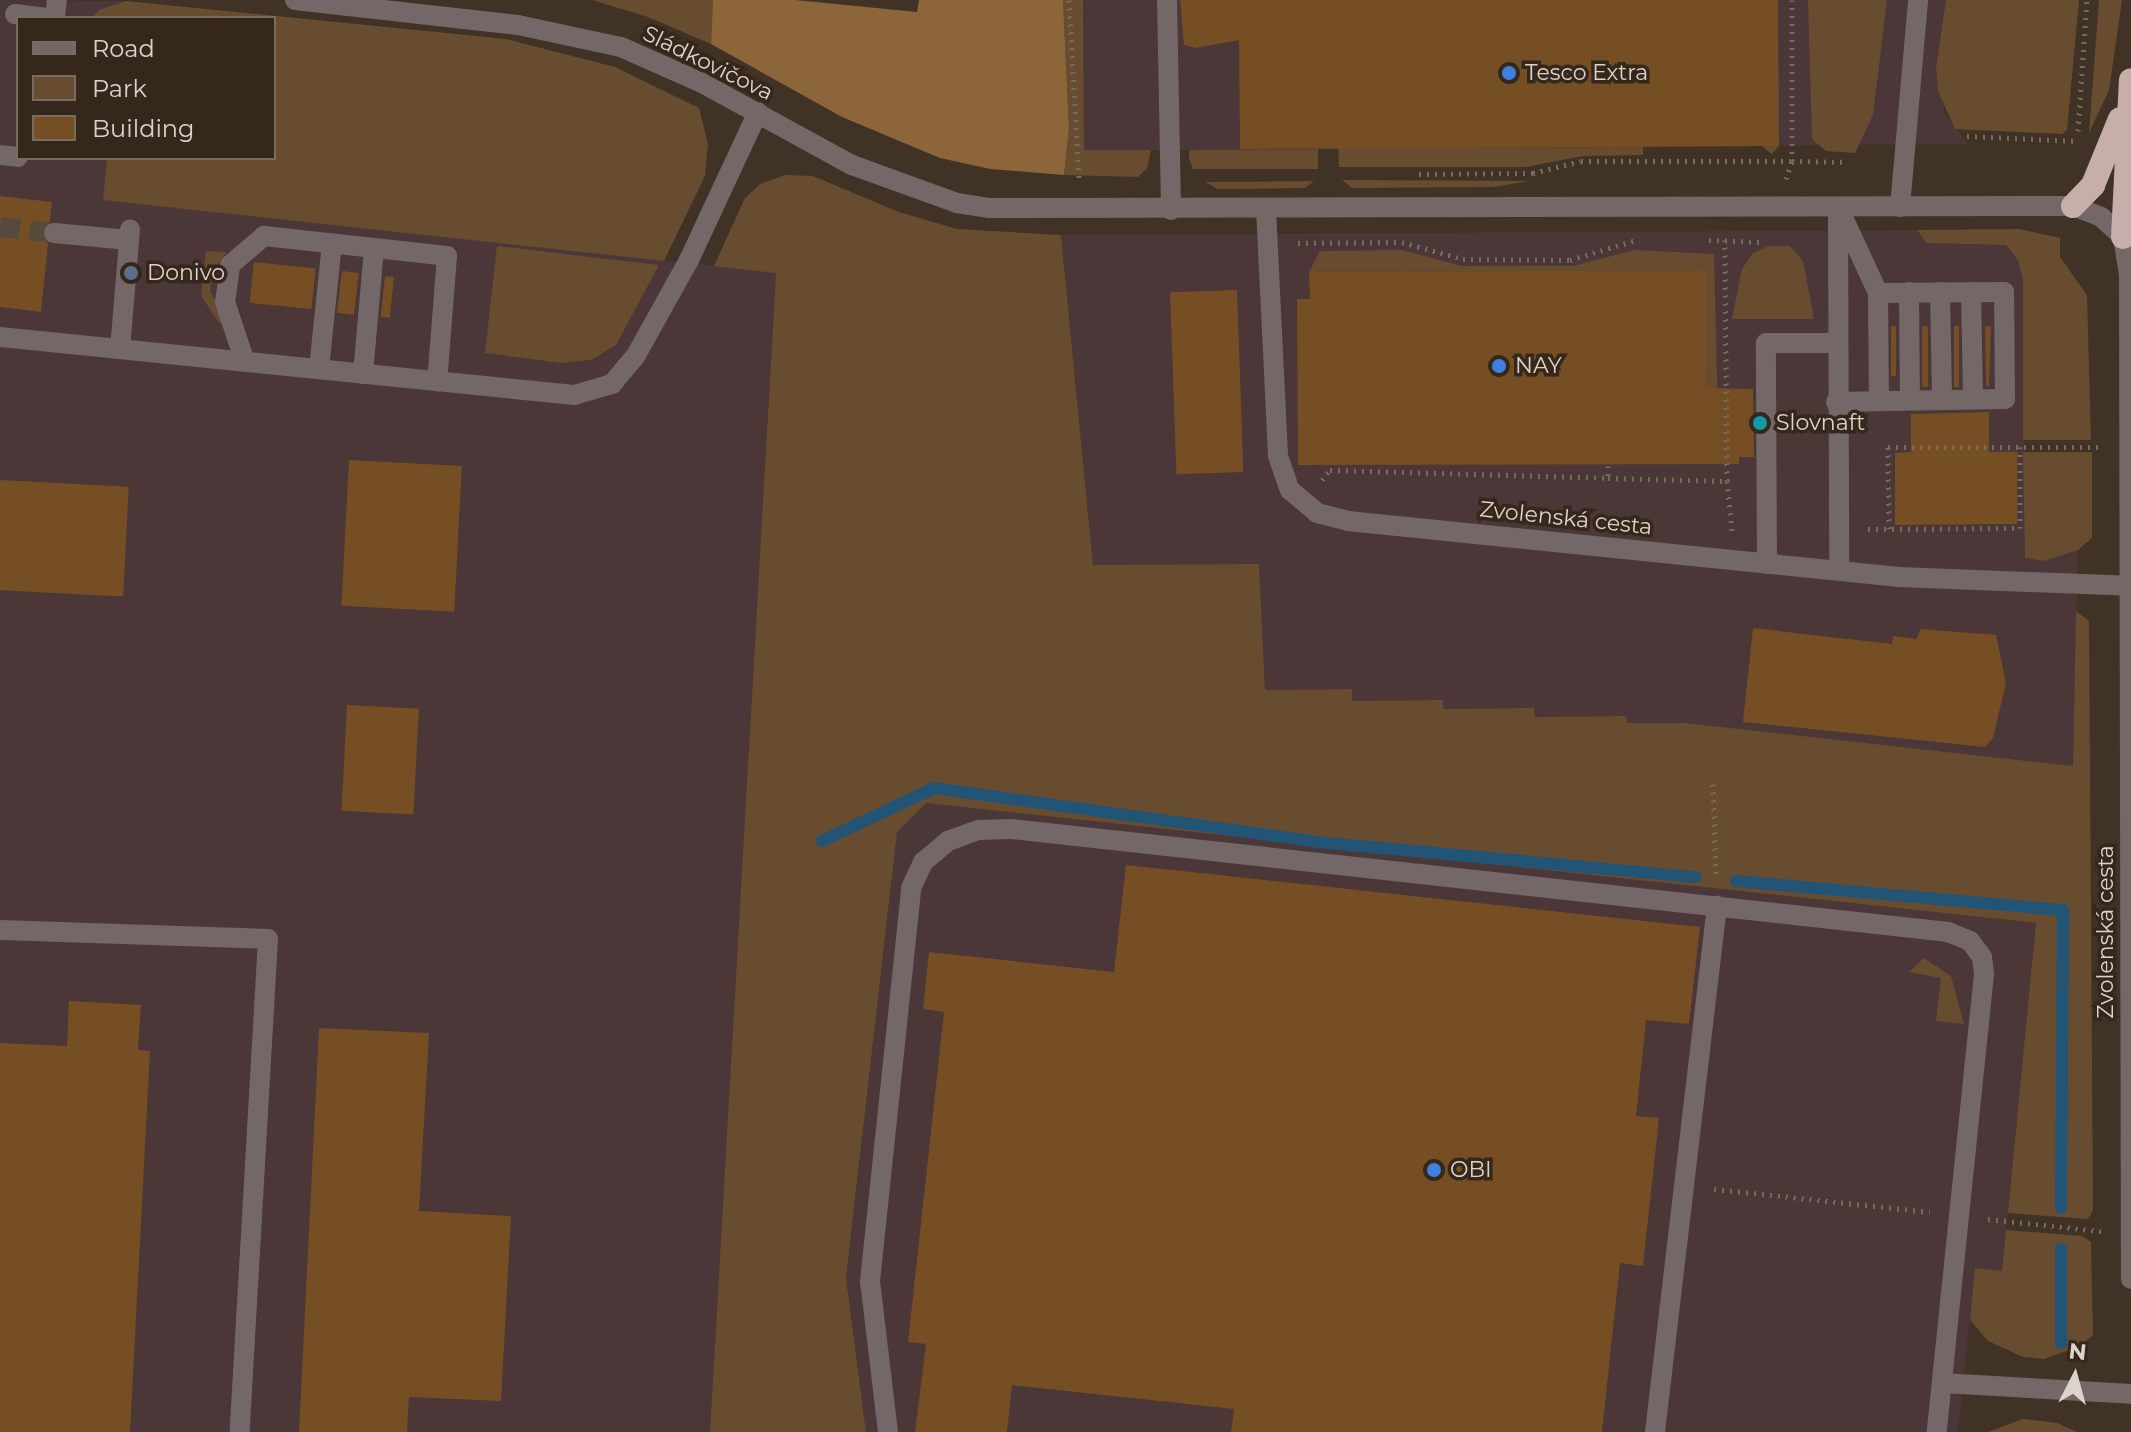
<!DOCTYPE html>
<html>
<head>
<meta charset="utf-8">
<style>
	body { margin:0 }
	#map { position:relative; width:2131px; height:1432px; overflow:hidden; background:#403224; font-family:Montserrat,sans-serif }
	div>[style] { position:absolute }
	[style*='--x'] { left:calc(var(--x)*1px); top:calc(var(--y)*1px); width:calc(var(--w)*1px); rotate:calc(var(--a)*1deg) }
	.commercial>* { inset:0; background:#4b3638 }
	.green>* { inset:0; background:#684c2f; transform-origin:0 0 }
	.forest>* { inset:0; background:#8c653a }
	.stream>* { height:12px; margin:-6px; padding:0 6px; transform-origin:6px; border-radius:6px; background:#225476 }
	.building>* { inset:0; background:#754e23; transform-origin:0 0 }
	.minor-tunnel>* { height:20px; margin-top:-10px; transform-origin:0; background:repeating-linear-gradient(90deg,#574a3d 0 20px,transparent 0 30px) }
	.path>* { height:5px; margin-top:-2.5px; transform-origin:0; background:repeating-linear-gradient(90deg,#766a5e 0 2px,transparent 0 8px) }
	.minor>* { height:20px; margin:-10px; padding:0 10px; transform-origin:10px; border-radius:10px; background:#736867 }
	.highway>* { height:24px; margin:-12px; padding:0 12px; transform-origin:12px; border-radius:12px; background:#c8aeab }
	.dots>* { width:22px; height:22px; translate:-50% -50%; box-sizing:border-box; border:4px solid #35281b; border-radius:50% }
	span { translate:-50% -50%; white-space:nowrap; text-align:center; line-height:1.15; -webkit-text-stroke:7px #35281b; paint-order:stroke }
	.street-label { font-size:22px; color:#dcd3ca }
	.poi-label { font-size:22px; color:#dcd3ca }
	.left { translate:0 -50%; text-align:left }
	.legend { position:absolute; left:16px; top:16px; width:260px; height:144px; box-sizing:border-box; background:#35281b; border:2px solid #786c61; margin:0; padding:10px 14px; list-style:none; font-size:24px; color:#dcd3ca }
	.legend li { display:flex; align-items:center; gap:16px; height:40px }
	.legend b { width:40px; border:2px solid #786c61 }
	.north { position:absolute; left:2035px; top:1336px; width:80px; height:80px; -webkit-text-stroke:6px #35281b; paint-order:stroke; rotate:6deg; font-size:22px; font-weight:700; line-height:32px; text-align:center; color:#dcd3ca }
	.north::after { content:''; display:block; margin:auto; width:28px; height:36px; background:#dcd3ca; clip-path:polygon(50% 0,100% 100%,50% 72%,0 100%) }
</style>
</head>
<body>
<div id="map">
	<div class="commercial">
		<div style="clip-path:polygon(0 0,126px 1px,99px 10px,92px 18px,18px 18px,18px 158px,107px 158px,103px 200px,776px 272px,710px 1432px,0 1432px)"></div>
		<div style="clip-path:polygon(1083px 0,1946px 0,1936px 67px,1945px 114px,1968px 144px,1084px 151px)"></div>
		<div style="clip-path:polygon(1917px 230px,1926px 243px,2006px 245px,2018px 260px,2023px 280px,2025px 558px,2044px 561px,2078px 550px,2073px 766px,1685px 723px,1626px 723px,1625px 716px,1535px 717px,1534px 708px,1443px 709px,1442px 700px,1352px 701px,1351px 689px,1265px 690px,1259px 565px,1093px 565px,1061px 235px)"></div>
		<div style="clip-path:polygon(926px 803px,2037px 923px,2002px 1272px,1975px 1269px,1958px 1432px,866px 1432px,846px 1278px,897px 831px)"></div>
	</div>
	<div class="green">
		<div style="clip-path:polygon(592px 0,713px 0,711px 44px,648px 17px)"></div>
		<div style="clip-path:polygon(1063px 0,1083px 0,1084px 150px,1151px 150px,1147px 168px,1138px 177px,1064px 175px,1069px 128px)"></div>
		<div style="clip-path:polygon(1808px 0,1887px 0,1873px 115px,1855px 153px,1826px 151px,1812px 139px)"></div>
		<div style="clip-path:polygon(1946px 0,2079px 0,2067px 130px,2062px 134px,1955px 129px,1938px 91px,1936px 67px)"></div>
		<div style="clip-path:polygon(2099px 0,2122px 0,2109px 90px,2089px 133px)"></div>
		<div style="clip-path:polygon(126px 1px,506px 39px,615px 67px,699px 108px,708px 144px,705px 176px,664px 261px,103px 200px,107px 158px,274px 158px,274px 18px,92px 18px,99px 10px)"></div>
		<div style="left:1779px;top:146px;width:11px;height:97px;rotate:131deg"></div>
		<div style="clip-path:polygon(1643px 147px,1643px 155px,1583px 156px,1526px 167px,1339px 167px,1338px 148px)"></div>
		<div style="clip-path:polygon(1318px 149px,1318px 169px,1193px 169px,1189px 158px,1189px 150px)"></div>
		<div style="clip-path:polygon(785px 175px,813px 176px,899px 212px,957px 229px,1061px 235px,1093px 565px,1259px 564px,1265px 690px,1352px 689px,1352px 701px,1443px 700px,1443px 709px,1534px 708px,1535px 717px,1626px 716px,1627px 723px,1685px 723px,2073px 766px,2076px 611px,2089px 621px,2093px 1210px,2088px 1219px,2008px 1213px,2036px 923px,926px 803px,897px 832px,846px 1278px,866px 1432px,710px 1432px,776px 273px,714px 266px,745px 198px,760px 184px)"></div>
		<div style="clip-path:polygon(1342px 180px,1529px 181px,1494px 187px,1352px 188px)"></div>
		<div style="clip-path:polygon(1314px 181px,1305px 188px,1218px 189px,1205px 182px)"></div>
		<div style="clip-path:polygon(2019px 229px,2060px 238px,2060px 257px,2087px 295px,2091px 440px,2023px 440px,2023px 280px,2018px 260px,2006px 245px,1926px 243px,1917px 230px)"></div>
		<div style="clip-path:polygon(497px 246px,659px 265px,616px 345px,591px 360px,561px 363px,485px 353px)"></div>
		<div style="clip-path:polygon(1769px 246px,1790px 246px,1803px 261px,1814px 319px,1732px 319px,1742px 269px,1753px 253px)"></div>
		<div style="clip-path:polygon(1402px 250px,1462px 266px,1573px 266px,1635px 250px,1714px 254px,1719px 458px,1707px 465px,1705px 270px,1309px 272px,1320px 251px)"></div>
		<div style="clip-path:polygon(206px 251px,227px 252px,213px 271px,210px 291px,224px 316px,220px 324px,201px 296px)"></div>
		<div style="clip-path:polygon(2023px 452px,2092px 452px,2092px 538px,2078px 550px,2044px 561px,2025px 558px)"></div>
		<div style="clip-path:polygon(1924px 958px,1951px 976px,1964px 1024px,1936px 1021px,1941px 978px,1909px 972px)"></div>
		<div style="clip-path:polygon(2006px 1230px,2082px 1236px,2091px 1242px,2093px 1335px,2080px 1346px,2044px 1359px,2023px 1357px,1988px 1341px,1970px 1320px,1975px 1268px,2002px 1271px)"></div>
		<div style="clip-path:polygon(2023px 1419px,2057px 1423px,2077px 1432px,1988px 1432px)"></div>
	</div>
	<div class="forest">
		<div style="clip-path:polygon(713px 0,795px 0,917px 12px,919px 0,1063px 0,1069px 128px,1064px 175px,990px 169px,940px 158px,842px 117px,711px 44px)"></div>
	</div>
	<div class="stream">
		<div style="--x:822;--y:841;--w:124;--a:-25.3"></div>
		<div style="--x:934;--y:788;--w:387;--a:8"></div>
		<div style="--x:1317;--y:842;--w:380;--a:5.3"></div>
		<div style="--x:1736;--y:881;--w:328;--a:5.1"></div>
		<div style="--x:2063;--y:910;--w:298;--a:90.4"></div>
		<div style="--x:2061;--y:1343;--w:94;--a:-90"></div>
	</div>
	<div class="building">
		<div style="clip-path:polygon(1180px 0,1778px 0,1779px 146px,1240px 149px,1239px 40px,1195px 48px,1184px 45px)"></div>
		<div style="clip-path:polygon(0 196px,52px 202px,50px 221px,41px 233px,48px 244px,41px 312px,0 307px)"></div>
		<div style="left:254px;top:262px;width:62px;height:41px;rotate:6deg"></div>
		<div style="clip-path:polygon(1706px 270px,1706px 388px,1753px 389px,1754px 457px,1739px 457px,1739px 464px,1298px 465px,1297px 299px,1310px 299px,1309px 272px)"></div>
		<div style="left:342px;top:271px;width:17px;height:42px;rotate:7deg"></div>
		<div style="left:385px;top:276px;width:9px;height:41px;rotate:6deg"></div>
		<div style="left:1237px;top:290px;width:182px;height:67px;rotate:88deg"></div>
		<div style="left:1891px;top:326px;width:5px;height:50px"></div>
		<div style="left:1922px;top:326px;width:6px;height:61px"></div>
		<div style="left:1954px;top:326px;width:5px;height:61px"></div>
		<div style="clip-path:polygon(1985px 326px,1991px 326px,1989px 386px,1986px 386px)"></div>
		<div style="clip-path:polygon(1989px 412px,1989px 452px,2017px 452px,2017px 524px,1895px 525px,1895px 453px,1911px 452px,1911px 414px)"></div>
		<div style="left:349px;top:460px;width:113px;height:146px;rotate:3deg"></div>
		<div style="left:0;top:480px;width:129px;height:110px;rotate:3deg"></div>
		<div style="clip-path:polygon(1753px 628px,1892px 644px,1893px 636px,1916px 639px,1921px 629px,1996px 635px,2006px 683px,1993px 738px,1985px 747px,1743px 722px)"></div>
		<div style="left:347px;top:705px;width:72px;height:106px;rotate:3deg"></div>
		<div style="clip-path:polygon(1126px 865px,1700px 927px,1689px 1024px,1646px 1020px,1636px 1116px,1659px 1118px,1643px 1266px,1620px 1263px,1602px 1432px,1231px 1432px,1234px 1409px,1012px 1385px,1007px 1432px,915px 1432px,926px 1344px,908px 1342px,944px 1012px,923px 1009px,929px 952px,1114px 972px)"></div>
		<div style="clip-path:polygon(69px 1001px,141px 1005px,138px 1050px,150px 1051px,130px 1432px,0 1432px,0 1043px,67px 1046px)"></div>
		<div style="clip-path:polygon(319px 1028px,429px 1033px,419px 1211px,511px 1216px,501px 1401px,409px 1397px,407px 1432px,299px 1432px)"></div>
	</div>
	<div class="minor-tunnel">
		<div style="--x:0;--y:227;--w:54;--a:6.3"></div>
	</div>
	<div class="path">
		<div style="--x:1069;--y:0;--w:181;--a:86.8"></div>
		<div style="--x:2078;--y:131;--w:131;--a:-86.1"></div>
		<div style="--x:1967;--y:136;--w:110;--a:2.6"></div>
		<div style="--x:1419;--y:174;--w:114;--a:-0.5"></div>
		<div style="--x:1533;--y:173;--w:49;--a:-14"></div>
		<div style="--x:1581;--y:161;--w:211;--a:0"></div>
		<div style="--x:1792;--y:161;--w:161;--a:-90"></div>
		<div style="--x:1786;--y:179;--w:19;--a:-72"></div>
		<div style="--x:1792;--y:161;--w:55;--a:1"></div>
		<div style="--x:1709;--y:240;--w:51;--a:2.2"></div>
		<div style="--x:1298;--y:243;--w:104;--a:-0.6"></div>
		<div style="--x:1402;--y:242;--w:63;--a:15.6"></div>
		<div style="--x:1463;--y:259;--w:107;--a:0.5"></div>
		<div style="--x:1570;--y:260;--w:72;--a:-16.9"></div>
		<div style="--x:1608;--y:466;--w:12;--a:90"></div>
		<div style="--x:1608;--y:478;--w:119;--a:1.4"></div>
		<div style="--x:1727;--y:481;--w:241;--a:-90.5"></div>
		<div style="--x:1322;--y:480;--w:13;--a:-51"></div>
		<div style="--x:1330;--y:470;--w:278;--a:1.6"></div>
		<div style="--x:1727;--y:481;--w:51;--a:84.4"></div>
		<div style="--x:1868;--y:529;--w:152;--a:-0.4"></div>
		<div style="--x:2020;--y:528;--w:81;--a:-90"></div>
		<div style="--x:1889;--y:529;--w:82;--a:-90.7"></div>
		<div style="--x:1888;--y:447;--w:211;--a:0"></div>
		<div style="--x:1713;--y:784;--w:93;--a:88.2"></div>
		<div style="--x:1714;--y:1189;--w:217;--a:6.1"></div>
		<div style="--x:1988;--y:1219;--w:114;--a:6.1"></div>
	</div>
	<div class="minor">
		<div style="--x:295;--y:0;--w:224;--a:6.4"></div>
		<div style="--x:518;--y:25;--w:105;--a:12.1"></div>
		<div style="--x:621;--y:47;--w:89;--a:24"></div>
		<div style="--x:702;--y:83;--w:171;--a:28.7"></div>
		<div style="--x:852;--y:165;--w:112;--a:19.9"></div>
		<div style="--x:957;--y:203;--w:33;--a:9"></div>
		<div style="--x:990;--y:208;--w:1083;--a:-0.11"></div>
		<div style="--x:2073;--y:206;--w:30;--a:21"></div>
		<div style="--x:2101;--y:217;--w:30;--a:42"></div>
		<div style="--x:2123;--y:237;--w:37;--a:81"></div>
		<div style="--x:2129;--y:274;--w:1005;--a:89.89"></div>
		<div style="--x:1167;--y:0;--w:210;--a:88.9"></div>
		<div style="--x:15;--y:14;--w:34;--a:7"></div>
		<div style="--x:55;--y:18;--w:18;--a:-84"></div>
		<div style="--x:0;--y:155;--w:18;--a:6"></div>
		<div style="--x:1838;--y:207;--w:364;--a:89.8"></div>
		<div style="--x:1900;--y:207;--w:208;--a:-85"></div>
		<div style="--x:1266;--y:209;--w:247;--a:87.2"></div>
		<div style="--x:1278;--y:456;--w:36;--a:71"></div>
		<div style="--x:1290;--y:490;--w:35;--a:40"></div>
		<div style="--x:1317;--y:513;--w:32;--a:14"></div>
		<div style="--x:1348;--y:521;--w:554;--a:5.8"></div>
		<div style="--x:1899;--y:577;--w:230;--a:2.2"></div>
		<div style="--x:1840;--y:211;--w:90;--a:65.1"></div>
		<div style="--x:1878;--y:293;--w:107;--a:89.5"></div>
		<div style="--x:54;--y:233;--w:75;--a:5.3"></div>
		<div style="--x:1909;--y:292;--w:108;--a:89.5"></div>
		<div style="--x:1940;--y:292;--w:107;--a:88.9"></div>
		<div style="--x:1971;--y:292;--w:107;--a:88.9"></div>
		<div style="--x:0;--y:337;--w:577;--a:5.77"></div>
		<div style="--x:574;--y:395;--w:40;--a:-16"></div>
		<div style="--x:612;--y:384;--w:35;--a:-50"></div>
		<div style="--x:635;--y:357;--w:111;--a:-60.9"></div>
		<div style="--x:689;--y:260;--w:163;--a:-65"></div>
		<div style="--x:120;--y:349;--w:120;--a:-85.2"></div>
		<div style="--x:245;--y:362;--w:63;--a:-108.4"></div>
		<div style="--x:225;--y:302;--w:37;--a:-82"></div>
		<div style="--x:230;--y:265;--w:45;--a:-40.5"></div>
		<div style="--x:264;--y:236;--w:184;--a:6.2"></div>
		<div style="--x:447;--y:256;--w:126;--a:94.5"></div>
		<div style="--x:319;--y:369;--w:126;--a:-84.1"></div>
		<div style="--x:363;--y:374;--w:125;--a:-85"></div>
		<div style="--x:1836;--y:402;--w:169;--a:-1"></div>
		<div style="--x:2005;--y:399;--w:107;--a:-90.5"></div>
		<div style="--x:2004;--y:292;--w:126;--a:179.5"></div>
		<div style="--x:1767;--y:564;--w:221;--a:-90.3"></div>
		<div style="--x:1766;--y:343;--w:69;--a:0"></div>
		<div style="--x:0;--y:930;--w:268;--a:1.9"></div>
		<div style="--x:268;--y:939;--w:494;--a:93.3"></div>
		<div style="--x:1942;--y:1383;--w:189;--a:3.3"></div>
		<div style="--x:888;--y:1432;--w:152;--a:-96.8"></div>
		<div style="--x:870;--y:1281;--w:395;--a:-84"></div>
		<div style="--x:911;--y:888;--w:29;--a:-65"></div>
		<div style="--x:923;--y:862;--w:33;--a:-40"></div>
		<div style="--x:948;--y:841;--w:33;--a:-20"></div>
		<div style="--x:979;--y:830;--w:32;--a:-2"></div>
		<div style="--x:1011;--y:829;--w:943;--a:6.27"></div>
		<div style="--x:1948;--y:932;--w:24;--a:22"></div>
		<div style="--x:1970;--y:941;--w:20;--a:53"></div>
		<div style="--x:1982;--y:957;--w:17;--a:83"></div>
		<div style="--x:1984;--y:974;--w:460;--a:95.9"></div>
		<div style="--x:1655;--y:1432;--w:530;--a:-83.28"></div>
	</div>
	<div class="highway">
		<div style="--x:2073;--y:206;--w:29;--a:-46"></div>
		<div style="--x:2093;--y:185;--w:71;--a:-67.8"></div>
		<div style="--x:2123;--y:237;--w:157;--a:-87.1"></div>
	</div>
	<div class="dots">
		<div style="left:1509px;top:73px;background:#3f7fe0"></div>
		<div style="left:131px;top:273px;background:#5c6f8a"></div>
		<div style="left:1499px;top:366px;background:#3f7fe0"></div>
		<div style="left:1760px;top:423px;background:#0f9aa8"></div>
		<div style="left:1434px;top:1170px;background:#3f7fe0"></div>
	</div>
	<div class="street-label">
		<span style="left:708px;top:63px;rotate:26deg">Sládkovičova</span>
		<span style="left:1566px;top:518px;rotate:6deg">Zvolenská cesta</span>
		<span style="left:2106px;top:932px;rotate:-90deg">Zvolenská cesta</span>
	</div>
	<div class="poi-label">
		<span class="left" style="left:1525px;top:73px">Tesco Extra</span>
		<span class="left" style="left:147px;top:273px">Donivo</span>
		<span class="left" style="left:1515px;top:366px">NAY</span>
		<span class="left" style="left:1776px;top:423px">Slovnaft</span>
		<span class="left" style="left:1450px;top:1170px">OBI</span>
	</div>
	<ul class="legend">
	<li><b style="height:10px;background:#736867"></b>Road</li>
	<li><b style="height:22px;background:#684c2f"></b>Park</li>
	<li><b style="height:22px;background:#754e23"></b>Building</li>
	</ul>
	<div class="north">N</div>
</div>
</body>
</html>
